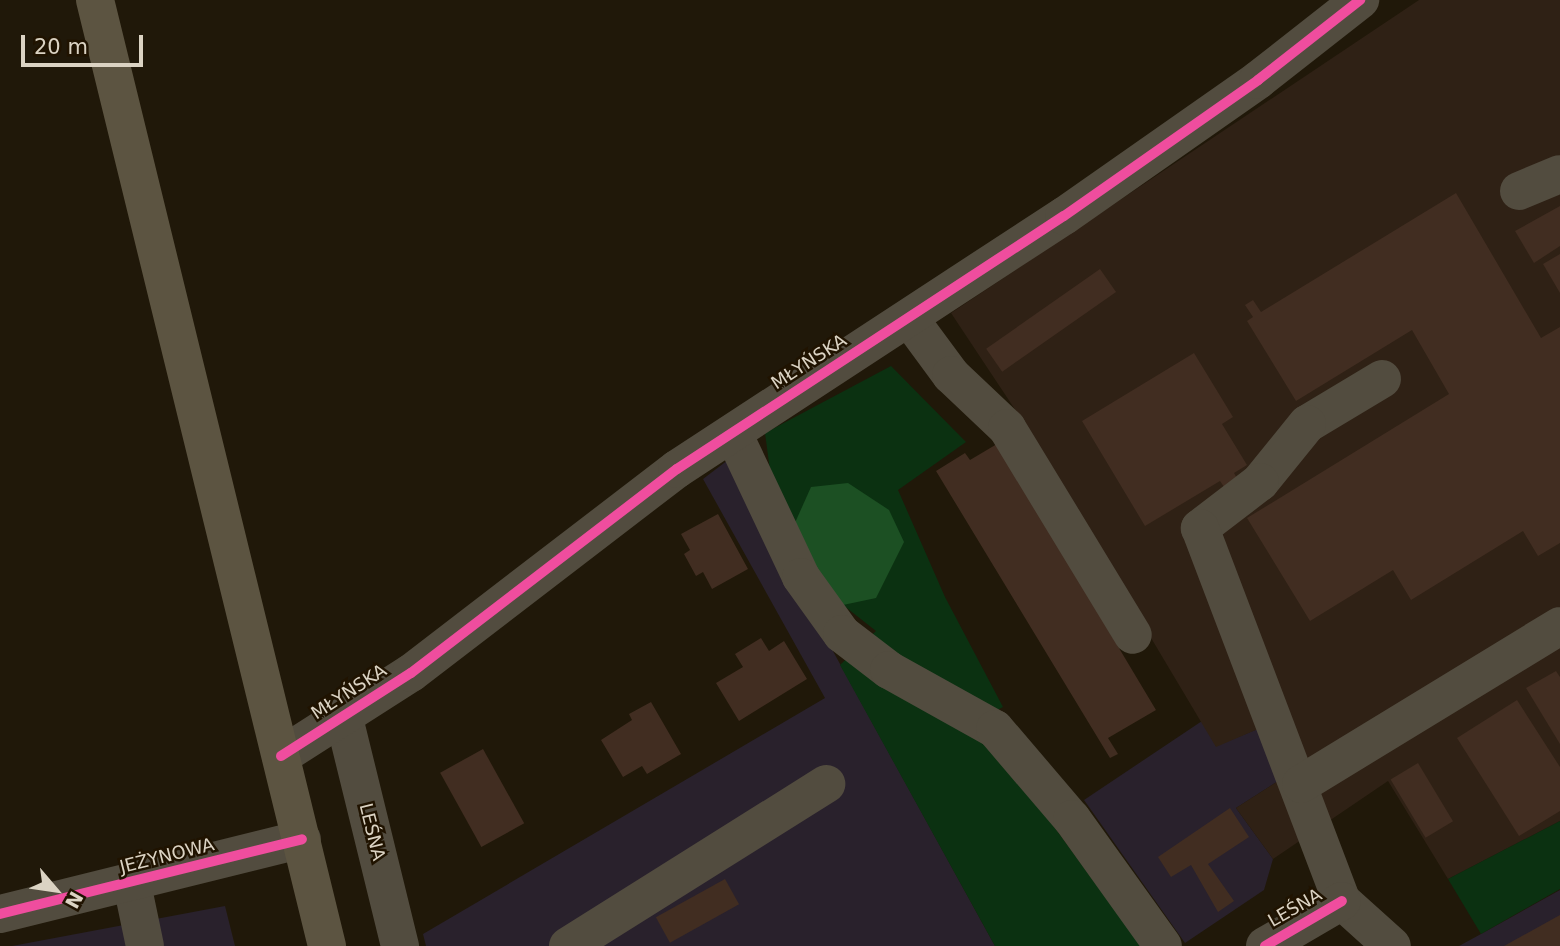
<!DOCTYPE html>
<html>
<head>
<meta charset="utf-8">
<style>
	body { margin:0 }
	#map { position:relative; width:1560px; height:946px; overflow:hidden; background:#201809; font-family:"DejaVu Sans",sans-serif }
	div>[style] { position:absolute }
	[style*='--x'] { left:calc(var(--x)*1px); top:calc(var(--y)*1px); width:calc(var(--w)*1px); rotate:calc(var(--a)*1deg) }
	.commercial>* { inset:0; background:#29212c }
	.industrial>* { inset:0; background:#2f2115 }
	.green>* { inset:0; background:#0b3111 }
	.forest>* { inset:0; background:#1c5023 }
	.building>* { inset:0; background:#412d21; transform-origin:0 0 }
	.minor>* { height:38px; margin:-19px; padding:0 19px; transform-origin:19px; border-radius:19px; background:#524c3f }
	.major>* { height:38px; margin:-19px; padding:0 19px; transform-origin:19px; border-radius:19px; background:#5c5441 }
	.cycleway>* { height:10px; margin:-5px; padding:0 5px; transform-origin:5px; border-radius:5px; background:#ef4d9e }
	span { translate:-50% -50%; white-space:nowrap; text-align:center; line-height:1.15; -webkit-text-stroke:5px #201300; paint-order:stroke }
	.street-label { font-size:18px; color:#dbd3c3 }
	.north { position:absolute; left:21px; top:855px; width:70px; height:70px; -webkit-text-stroke:5px #201300; paint-order:stroke; rotate:119deg; font-size:19px; font-weight:700; line-height:28px; text-align:center; color:#dbd3c3 }
	.north::after { content:''; display:block; margin:auto; width:24px; height:32px; background:#dbd3c3; clip-path:polygon(50% 0,100% 100%,50% 72%,0 100%) }
	.scale { position:absolute; left:21px; top:35px; width:122px; height:32px; box-sizing:border-box; border:4px solid #dbd3c3; border-top:0; padding-left:9px; font-size:21px; line-height:24px; white-space:nowrap; color:#dbd3c3; -webkit-text-stroke:5px #201300; paint-order:stroke }
</style>
</head>
<body>
<div id="map">
	<div class="commercial">
		<div style="clip-path:polygon(728px 460px,995px 946px,426px 946px,423px 934px,825px 698px,703px 479px)"></div>
		<div style="clip-path:polygon(1202px 721px,1216px 746px,1265px 726px,1286px 776px,1236px 808px,1273px 859px,1264px 890px,1185px 943px,1084px 800px)"></div>
		<div style="clip-path:polygon(1560px 890px,1560px 946px,1459px 946px,1481px 934px)"></div>
		<div style="clip-path:polygon(225px 906px,235px 946px,12px 946px)"></div>
	</div>
	<div class="industrial">
		<div style="clip-path:polygon(1419px 0,1560px 0,1560px 821px,1448px 879px,1388px 781px,1273px 859px,1236px 808px,1286px 776px,1265px 726px,1216px 747px,1014px 408px,951px 313px)"></div>
	</div>
	<div class="green">
		<div style="clip-path:polygon(891px 366px,966px 442px,898px 490px,945px 597px,1003px 707px,977px 721px,1141px 946px,995px 946px,840px 665px,876px 631px,843px 605px,794px 525px,771px 478px,765px 433px)"></div>
		<div style="clip-path:polygon(1560px 821px,1560px 889px,1481px 934px,1448px 879px)"></div>
	</div>
	<div class="forest">
		<div style="clip-path:polygon(848px 483px,889px 510px,904px 542px,876px 598px,843px 605px,813px 575px,794px 525px,811px 487px)"></div>
	</div>
	<div class="building">
		<div style="clip-path:polygon(1456px 193px,1541px 338px,1560px 327px,1560px 543px,1538px 556px,1523px 531px,1411px 600px,1393px 570px,1310px 621px,1247px 518px,1449px 394px,1412px 330px,1296px 401px,1247px 321px,1253px 317px,1245px 305px,1253px 300px,1261px 312px)"></div>
		<div style="clip-path:polygon(1560px 206px,1560px 246px,1534px 263px,1515px 231px)"></div>
		<div style="clip-path:polygon(1560px 254px,1560px 293px,1543px 264px)"></div>
		<div style="left:1100px;top:269px;width:28px;height:139px;rotate:55deg"></div>
		<div style="clip-path:polygon(1194px 353px,1233px 417px,1222px 424px,1247px 465px,1234px 473px,1239px 482px,1226px 490px,1220px 481px,1145px 526px,1082px 421px)"></div>
		<div style="clip-path:polygon(997px 444px,1156px 710px,1108px 738px,1118px 754px,1110px 758px,936px 471px,965px 453px,970px 460px)"></div>
		<div style="clip-path:polygon(718px 514px,748px 569px,712px 589px,703px 572px,696px 576px,684px 554px,690px 550px,681px 534px)"></div>
		<div style="clip-path:polygon(761px 638px,769px 651px,784px 641px,807px 679px,739px 721px,716px 683px,743px 667px,735px 654px)"></div>
		<div style="clip-path:polygon(1556px 671px,1560px 677px,1560px 744px,1526px 688px)"></div>
		<div style="clip-path:polygon(1517px 700px,1560px 767px,1560px 811px,1519px 836px,1457px 738px)"></div>
		<div style="clip-path:polygon(651px 702px,681px 754px,647px 774px,642px 766px,623px 777px,601px 740px,632px 720px,629px 714px)"></div>
		<div style="left:483px;top:749px;width:85px;height:49px;rotate:61deg"></div>
		<div style="left:1418px;top:763px;width:68px;height:32px;rotate:59deg"></div>
		<div style="clip-path:polygon(1230px 808px,1249px 837px,1208px 864px,1234px 901px,1218px 912px,1191px 865px,1171px 877px,1158px 857px)"></div>
		<div style="left:725px;top:879px;width:29px;height:79px;rotate:61deg"></div>
		<div style="clip-path:polygon(1560px 915px,1560px 946px,1504px 946px)"></div>
	</div>
	<div class="minor">
		<div style="--x:1519;--y:191;--w:44;--a:-22.5"></div>
		<div style="--x:909;--y:318;--w:71;--a:53.6"></div>
		<div style="--x:951;--y:375;--w:77;--a:43.4"></div>
		<div style="--x:1007;--y:428;--w:242;--a:58.7"></div>
		<div style="--x:1382;--y:379;--w:87;--a:149"></div>
		<div style="--x:1307;--y:424;--w:75;--a:129"></div>
		<div style="--x:1260;--y:482;--w:76;--a:142.5"></div>
		<div style="--x:1200;--y:528;--w:399;--a:69.2"></div>
		<div style="--x:1342;--y:901;--w:67;--a:42"></div>
		<div style="--x:733;--y:433;--w:159;--a:64.7"></div>
		<div style="--x:801;--y:577;--w:70;--a:54.3"></div>
		<div style="--x:842;--y:634;--w:59;--a:37.5"></div>
		<div style="--x:889;--y:670;--w:121;--a:29.1"></div>
		<div style="--x:995;--y:729;--w:118;--a:49.5"></div>
		<div style="--x:1072;--y:819;--w:156;--a:54.4"></div>
		<div style="--x:344;--y:718;--w:235;--a:76.2"></div>
		<div style="--x:281;--y:756;--w:154;--a:-32.6"></div>
		<div style="--x:411;--y:673;--w:335;--a:-37.5"></div>
		<div style="--x:677;--y:469;--w:462;--a:-33.2"></div>
		<div style="--x:1064;--y:216;--w:237;--a:-35"></div>
		<div style="--x:1258;--y:80;--w:130;--a:-38.1"></div>
		<div style="--x:1301;--y:784;--w:303;--a:-31.4"></div>
		<div style="--x:132;--y:884;--w:63;--a:78.2"></div>
		<div style="--x:0;--y:914;--w:311;--a:-13.9"></div>
		<div style="--x:568;--y:946;--w:305;--a:-32.1"></div>
		<div style="--x:1265;--y:946;--w:89;--a:-30.3"></div>
	</div>
	<div class="major">
		<div style="--x:95;--y:0;--w:974;--a:76.22"></div>
	</div>
	<div class="cycleway">
		<div style="--x:281;--y:756;--w:154;--a:-32.6"></div>
		<div style="--x:411;--y:673;--w:335;--a:-37.5"></div>
		<div style="--x:677;--y:469;--w:462;--a:-33.2"></div>
		<div style="--x:1064;--y:216;--w:237;--a:-35"></div>
		<div style="--x:1258;--y:80;--w:130;--a:-38.1"></div>
		<div style="--x:0;--y:914;--w:311;--a:-13.9"></div>
		<div style="--x:1265;--y:946;--w:89;--a:-30.3"></div>
	</div>
	<div class="street-label">
		<span style="left:809px;top:362px;rotate:-33deg">MŁYŃSKA</span>
		<span style="left:349px;top:692px;rotate:-33deg">MŁYŃSKA</span>
		<span style="left:372px;top:832px;rotate:76deg">LEŚNA</span>
		<span style="left:167px;top:856px;rotate:-14deg">JEŻYNOWA</span>
		<span style="left:1295px;top:908px;rotate:-30deg">LEŚNA</span>
	</div>
	<div class="north">N</div>
	<div class="scale">20 m</div>
</div>
</body>
</html>
